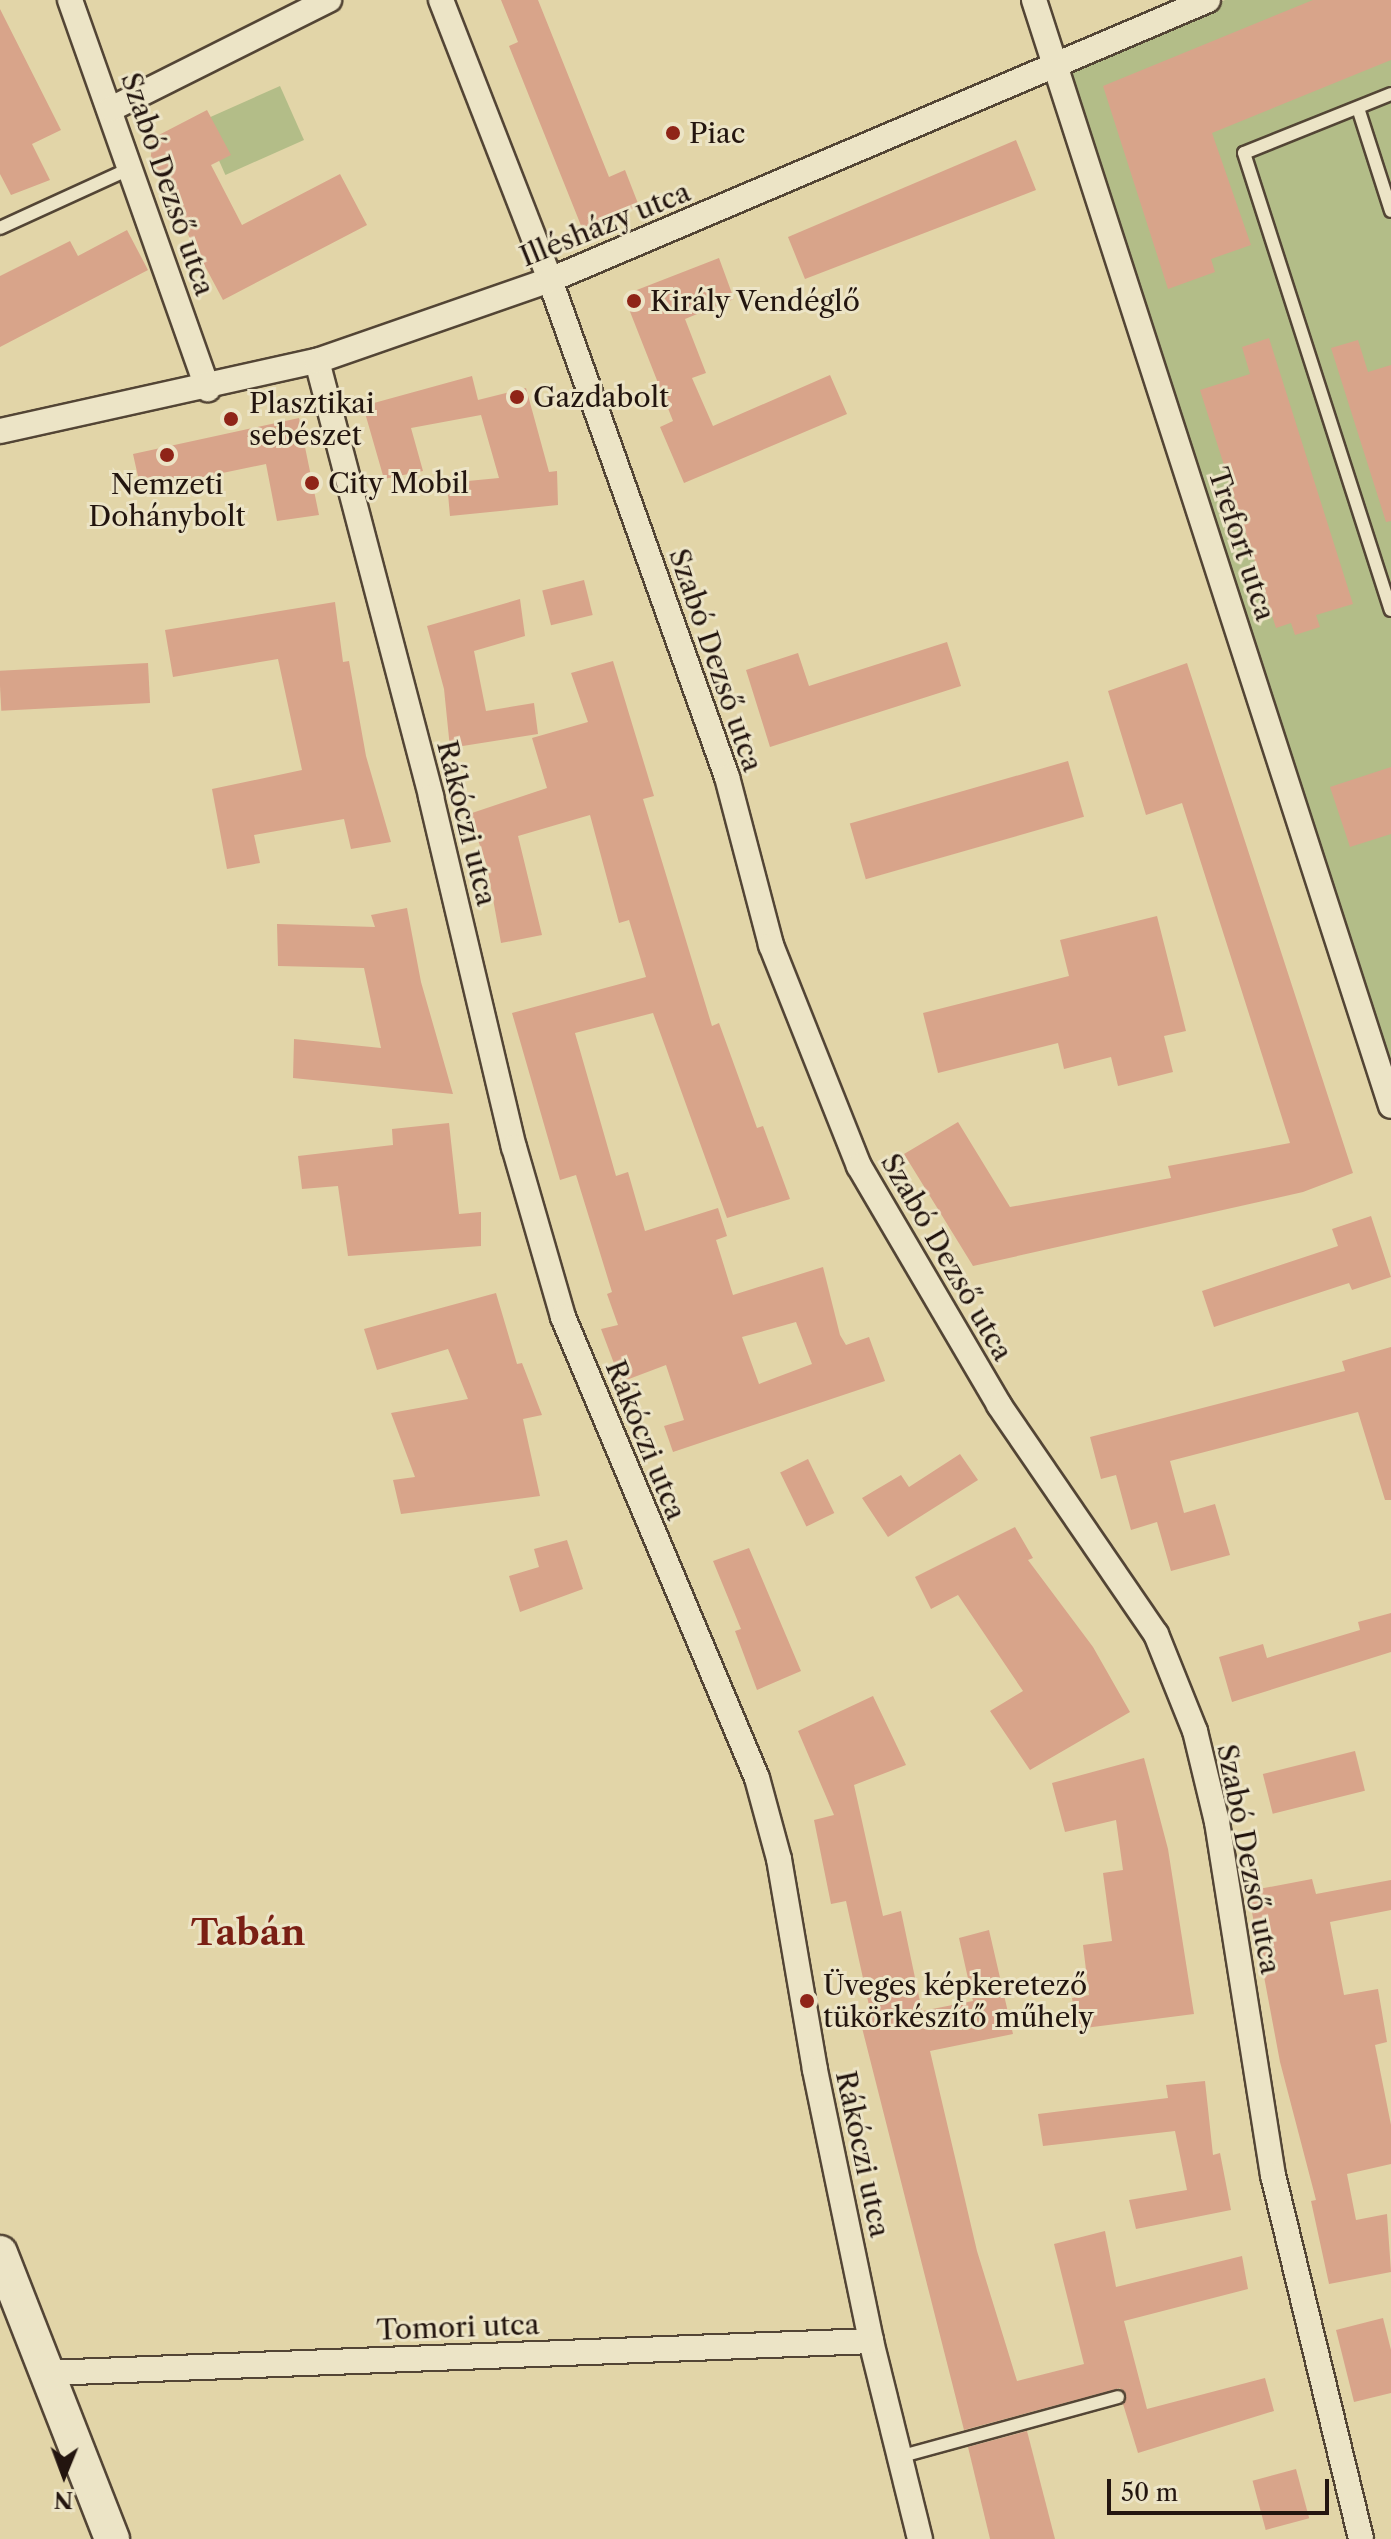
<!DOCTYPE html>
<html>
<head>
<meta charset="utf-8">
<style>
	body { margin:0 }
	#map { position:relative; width:1391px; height:2539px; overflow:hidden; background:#e2d5a8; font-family:"Libre Caslon Text",serif }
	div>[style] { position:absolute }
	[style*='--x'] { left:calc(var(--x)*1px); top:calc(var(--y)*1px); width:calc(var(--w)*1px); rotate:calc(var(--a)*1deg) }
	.green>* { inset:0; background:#b3bd88; transform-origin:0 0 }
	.building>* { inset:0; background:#d8a48a; transform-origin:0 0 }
	.roads { filter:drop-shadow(2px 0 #534535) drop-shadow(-2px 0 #534535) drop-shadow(0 2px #534535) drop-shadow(0 -2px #534535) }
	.lane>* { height:12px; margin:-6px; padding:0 6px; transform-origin:6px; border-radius:6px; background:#ece4c6 }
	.street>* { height:24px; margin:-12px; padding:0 12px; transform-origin:12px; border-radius:12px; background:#ece4c6 }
	.secondary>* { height:34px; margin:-17px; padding:0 17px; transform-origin:17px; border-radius:17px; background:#ece4c6 }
	.dots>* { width:22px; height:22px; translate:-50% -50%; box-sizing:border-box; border:4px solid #ece4c6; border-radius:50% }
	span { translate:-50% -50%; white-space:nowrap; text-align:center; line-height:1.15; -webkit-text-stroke:6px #ece4c6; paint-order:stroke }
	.poi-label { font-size:28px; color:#23150f }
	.left { translate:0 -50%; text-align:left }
	.street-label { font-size:28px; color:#23150f }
	.district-label { font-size:36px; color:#7a1f14; font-weight:700 }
	.north { position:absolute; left:24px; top:2435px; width:80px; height:80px; -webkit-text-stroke:6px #ece4c6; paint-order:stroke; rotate:181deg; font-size:22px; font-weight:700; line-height:32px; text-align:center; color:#23150f }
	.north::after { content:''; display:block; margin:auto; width:28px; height:36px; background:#23150f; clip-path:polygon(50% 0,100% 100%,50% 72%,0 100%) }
	.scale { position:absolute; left:1107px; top:2479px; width:222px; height:36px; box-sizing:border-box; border:4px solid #23150f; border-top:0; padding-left:10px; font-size:24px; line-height:28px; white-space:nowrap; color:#23150f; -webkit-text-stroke:6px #ece4c6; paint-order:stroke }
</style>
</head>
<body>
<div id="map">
	<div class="green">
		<div style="clip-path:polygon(1225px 0,1391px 0,1391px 1083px,1065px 72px)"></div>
		<div style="left:280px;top:86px;width:59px;height:86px;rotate:66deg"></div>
	</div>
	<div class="building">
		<div style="clip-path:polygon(501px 0,538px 0,609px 177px,625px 170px,639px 206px,582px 228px,509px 46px,518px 42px)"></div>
		<div style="clip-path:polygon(1313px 0,1391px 0,1391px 60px,1212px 133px,1251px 245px,1211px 259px,1215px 272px,1168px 289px,1103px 86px)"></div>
		<div style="clip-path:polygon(0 9px,61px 130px,32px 144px,50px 180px,11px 195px,0 174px)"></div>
		<div style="clip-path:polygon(207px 110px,231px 155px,211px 165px,242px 225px,340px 174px,367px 225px,223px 300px,150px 163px,153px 138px)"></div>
		<div style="clip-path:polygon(1016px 140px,1036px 190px,805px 279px,788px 237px)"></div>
		<div style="clip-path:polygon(127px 230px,148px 270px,0 347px,0 276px,70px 241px,78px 256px)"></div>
		<div style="clip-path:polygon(719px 258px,734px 299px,685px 319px,706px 373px,692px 378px,713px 426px,830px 375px,847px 414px,684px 483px,660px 427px,673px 421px,627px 304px,629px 293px)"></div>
		<div style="clip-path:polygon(1269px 338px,1353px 604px,1316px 615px,1320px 627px,1295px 635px,1291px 623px,1276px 628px,1200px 390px,1250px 374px,1242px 347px)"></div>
		<div style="clip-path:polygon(1358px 340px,1368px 372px,1391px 365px,1391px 521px,1386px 522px,1331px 348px)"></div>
		<div style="clip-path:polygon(472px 376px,478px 400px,526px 388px,549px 472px,557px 471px,558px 505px,450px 516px,447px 483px,499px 478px,481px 415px,411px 428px,423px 471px,384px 479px,363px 406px)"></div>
		<div style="clip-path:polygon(299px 418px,319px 515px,277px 521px,266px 464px,141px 490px,133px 454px)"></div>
		<div style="left:584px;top:580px;width:36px;height:43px;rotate:76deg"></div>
		<div style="clip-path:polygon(520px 599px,525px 636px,474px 651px,486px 711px,534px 703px,538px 734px,450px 748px,444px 689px,427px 626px)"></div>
		<div style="clip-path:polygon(335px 602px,343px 662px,349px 661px,366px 756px,391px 842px,351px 849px,344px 819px,254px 835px,260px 863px,227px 869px,212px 789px,302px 770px,278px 659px,173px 677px,165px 630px)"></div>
		<div style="clip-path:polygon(947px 642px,961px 686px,770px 747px,746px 670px,798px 653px,809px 686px)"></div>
		<div style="clip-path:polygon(evenodd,613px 661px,654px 796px,643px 799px,712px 1026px,719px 1023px,757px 1128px,763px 1126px,790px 1199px,727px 1218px,653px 1013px,575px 1033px,616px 1176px,628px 1172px,645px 1231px,718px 1208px,727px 1236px,716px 1240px,733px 1295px,823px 1267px,840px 1335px,846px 1345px,869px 1337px,885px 1381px,673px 1452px,664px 1426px,684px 1420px,666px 1365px,621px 1382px,601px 1329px,618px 1325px,607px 1294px,612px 1292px,576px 1175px,560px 1180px,512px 1013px,646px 977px,629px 920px,619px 923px,590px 815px,518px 836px,542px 935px,501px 943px,487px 866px,469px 814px,547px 788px,532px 738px,588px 722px,571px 673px,613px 661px,796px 1322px,812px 1364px,759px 1384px,742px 1337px,796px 1322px)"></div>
		<div style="left:148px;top:663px;width:40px;height:149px;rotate:87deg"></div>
		<div style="clip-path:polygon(1187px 663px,1353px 1173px,1303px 1192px,973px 1266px,904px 1154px,958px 1122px,1010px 1207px,1171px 1178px,1168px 1166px,1290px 1143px,1182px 803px,1146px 815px,1108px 691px)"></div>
		<div style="left:1068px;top:761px;width:58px;height:227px;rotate:74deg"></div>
		<div style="clip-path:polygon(1391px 767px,1391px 834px,1350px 847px,1330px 787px)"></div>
		<div style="clip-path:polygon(407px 908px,421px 982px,453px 1094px,293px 1078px,294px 1039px,381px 1048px,364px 968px,278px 966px,277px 924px,375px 927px,371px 915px)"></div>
		<div style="clip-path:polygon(1157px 916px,1186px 1031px,1164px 1036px,1173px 1072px,1118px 1086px,1111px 1057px,1064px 1069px,1058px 1043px,938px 1073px,923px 1013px,1069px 976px,1060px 940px)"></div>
		<div style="clip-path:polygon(449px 1123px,459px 1214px,481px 1212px,481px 1246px,348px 1256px,338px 1186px,302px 1189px,298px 1156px,393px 1145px,392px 1129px)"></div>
		<div style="clip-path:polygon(1371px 1216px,1391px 1277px,1352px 1290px,1349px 1283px,1214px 1327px,1202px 1291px,1338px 1246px,1332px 1229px)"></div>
		<div style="clip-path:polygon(496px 1293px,517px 1364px,522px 1363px,542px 1415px,523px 1419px,540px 1496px,401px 1514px,393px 1480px,415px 1477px,391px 1413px,468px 1399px,448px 1349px,377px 1370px,364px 1329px)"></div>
		<div style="clip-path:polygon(1391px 1347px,1391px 1500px,1385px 1500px,1358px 1412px,1170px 1461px,1184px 1513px,1215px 1504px,1230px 1555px,1171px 1571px,1157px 1522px,1131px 1530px,1116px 1475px,1101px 1479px,1090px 1437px,1345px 1371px,1342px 1361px)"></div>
		<div style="clip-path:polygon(960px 1454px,978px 1480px,888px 1537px,862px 1498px,901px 1475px,909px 1487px)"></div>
		<div style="left:808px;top:1459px;width:60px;height:31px;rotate:64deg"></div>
		<div style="clip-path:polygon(1015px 1527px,1033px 1558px,1028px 1560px,1093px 1647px,1130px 1712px,1030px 1770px,990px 1711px,1023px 1691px,958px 1595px,931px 1609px,915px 1577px)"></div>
		<div style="clip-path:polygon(567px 1540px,583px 1589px,520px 1612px,509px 1576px,539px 1567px,534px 1549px)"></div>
		<div style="clip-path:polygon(749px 1548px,801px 1671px,757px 1690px,735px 1631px,741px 1629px,713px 1561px)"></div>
		<div style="clip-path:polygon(1391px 1613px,1391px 1652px,1232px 1702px,1219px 1657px,1263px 1644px,1267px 1658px,1360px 1630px,1358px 1622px)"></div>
		<div style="clip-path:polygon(873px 1696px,906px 1765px,854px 1785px,883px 1916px,901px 1911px,922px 2011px,973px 2001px,959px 1938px,989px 1930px,1013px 2034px,930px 2051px,977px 2251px,1017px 2381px,1084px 2364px,1054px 2244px,1105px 2231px,1116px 2287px,1242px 2256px,1248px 2289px,1124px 2321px,1147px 2409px,1265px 2378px,1274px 2411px,1138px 2453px,1123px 2404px,1126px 2394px,1120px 2388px,964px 2430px,858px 2012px,870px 2010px,846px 1901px,831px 1904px,814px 1820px,834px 1815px,798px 1731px)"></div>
		<div style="left:1355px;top:1751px;width:41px;height:95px;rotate:76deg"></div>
		<div style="clip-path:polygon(1144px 1758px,1168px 1849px,1194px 2014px,1077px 2029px,1072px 1998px,1089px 1995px,1083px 1945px,1112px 1941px,1103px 1873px,1123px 1870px,1116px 1820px,1065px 1832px,1052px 1783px)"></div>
		<div style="clip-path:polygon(1312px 1879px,1316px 1894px,1391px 1880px,1391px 1910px,1330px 1922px,1344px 1995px,1378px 1989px,1387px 2042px,1375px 2045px,1391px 2125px,1391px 2164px,1347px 2174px,1356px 2220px,1387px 2214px,1391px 2272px,1329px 2284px,1311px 2201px,1316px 2200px,1280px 2062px,1248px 1891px)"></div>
		<div style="clip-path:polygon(1205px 2081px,1213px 2155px,1220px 2153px,1231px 2210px,1136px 2229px,1129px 2200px,1187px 2190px,1175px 2131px,1043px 2146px,1038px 2114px,1168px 2098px,1166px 2085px)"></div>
		<div style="clip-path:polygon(1383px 2318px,1391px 2350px,1391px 2393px,1354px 2402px,1336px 2330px)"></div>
		<div style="clip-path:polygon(1027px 2431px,1055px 2539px,990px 2539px,968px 2447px)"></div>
		<div style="left:1296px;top:2469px;width:51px;height:45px;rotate:75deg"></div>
	</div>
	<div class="roads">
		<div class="lane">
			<div style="--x:1391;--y:94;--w:158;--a:158.1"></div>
			<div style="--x:1244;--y:153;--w:480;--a:72.2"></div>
			<div style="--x:1358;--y:108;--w:108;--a:72.2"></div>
			<div style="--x:0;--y:228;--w:146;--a:-24.6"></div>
			<div style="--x:899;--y:2457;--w:227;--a:-15.3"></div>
		</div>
		<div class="street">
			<div style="--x:70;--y:0;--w:413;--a:70.5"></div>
			<div style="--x:441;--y:0;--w:300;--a:68.7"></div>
			<div style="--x:550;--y:280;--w:528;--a:70.4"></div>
			<div style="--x:727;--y:777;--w:174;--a:75.3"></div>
			<div style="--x:771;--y:945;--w:238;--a:68.3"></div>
			<div style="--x:859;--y:1166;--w:277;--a:59.6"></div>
			<div style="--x:999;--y:1405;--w:278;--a:55.6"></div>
			<div style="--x:1156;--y:1634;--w:105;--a:68.1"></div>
			<div style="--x:1195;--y:1731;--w:94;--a:76.4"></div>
			<div style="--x:1217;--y:1822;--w:357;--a:81"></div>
			<div style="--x:1273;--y:2175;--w:374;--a:76.4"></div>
			<div style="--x:1034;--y:0;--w:1162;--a:72.11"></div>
			<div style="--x:111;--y:109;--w:244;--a:-26.6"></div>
			<div style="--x:317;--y:361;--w:451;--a:75.3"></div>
			<div style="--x:431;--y:797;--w:360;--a:76.7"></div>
			<div style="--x:514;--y:1147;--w:177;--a:73.9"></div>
			<div style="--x:563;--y:1317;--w:500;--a:67.18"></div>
			<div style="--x:757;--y:1778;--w:84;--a:74.8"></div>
			<div style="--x:779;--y:1859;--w:214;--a:80.3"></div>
			<div style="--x:815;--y:2070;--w:277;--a:78.3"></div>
			<div style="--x:871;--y:2341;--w:204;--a:76.1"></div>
			<div style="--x:0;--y:431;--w:325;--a:-12.5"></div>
			<div style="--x:317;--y:361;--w:247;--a:-19.2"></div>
			<div style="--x:550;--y:280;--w:715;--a:-23.05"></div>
			<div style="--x:47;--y:2373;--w:825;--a:-2.22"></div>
		</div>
		<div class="secondary">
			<div style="--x:0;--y:2253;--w:307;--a:68.6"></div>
		</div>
	</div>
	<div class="dots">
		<div style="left:673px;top:133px;background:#8f2418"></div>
		<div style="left:634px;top:301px;background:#8f2418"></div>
		<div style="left:517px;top:397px;background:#8f2418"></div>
		<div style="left:231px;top:419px;background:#8f2418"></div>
		<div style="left:167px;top:455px;background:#8f2418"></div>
		<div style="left:312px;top:483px;background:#8f2418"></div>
		<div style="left:807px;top:2001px;background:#8f2418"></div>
	</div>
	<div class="poi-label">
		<span class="left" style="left:689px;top:133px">Piac</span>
		<span class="left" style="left:650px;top:301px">Király Vendéglő</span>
		<span class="left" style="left:533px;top:397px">Gazdabolt</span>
		<span class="left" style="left:249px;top:419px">Plasztikai<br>sebészet</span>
		<span class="left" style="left:328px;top:483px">City Mobil</span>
		<span style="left:167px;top:500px">Nemzeti<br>Dohánybolt</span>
		<span class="left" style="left:823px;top:2001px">Üveges képkeretező<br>tükörkészítő műhely</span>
	</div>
	<div class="street-label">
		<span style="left:168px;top:184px;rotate:71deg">Szabó Dezső utca</span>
		<span style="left:605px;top:224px;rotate:-22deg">Illésházy utca</span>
		<span style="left:1242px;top:544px;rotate:72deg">Trefort utca</span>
		<span style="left:716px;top:660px;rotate:71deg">Szabó Dezső utca</span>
		<span style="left:467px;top:823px;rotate:76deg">Rákóczi utca</span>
		<span style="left:947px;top:1257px;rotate:60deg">Szabó Dezső utca</span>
		<span style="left:646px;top:1440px;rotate:68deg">Rákóczi utca</span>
		<span style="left:1249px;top:1859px;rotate:79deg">Szabó Dezső utca</span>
		<span style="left:863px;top:2154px;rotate:78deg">Rákóczi utca</span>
		<span style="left:458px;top:2327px;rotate:-2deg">Tomori utca</span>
	</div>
	<div class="district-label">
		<span style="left:248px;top:1933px">Tabán</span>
	</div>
	<div class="north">N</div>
	<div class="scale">50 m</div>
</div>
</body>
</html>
